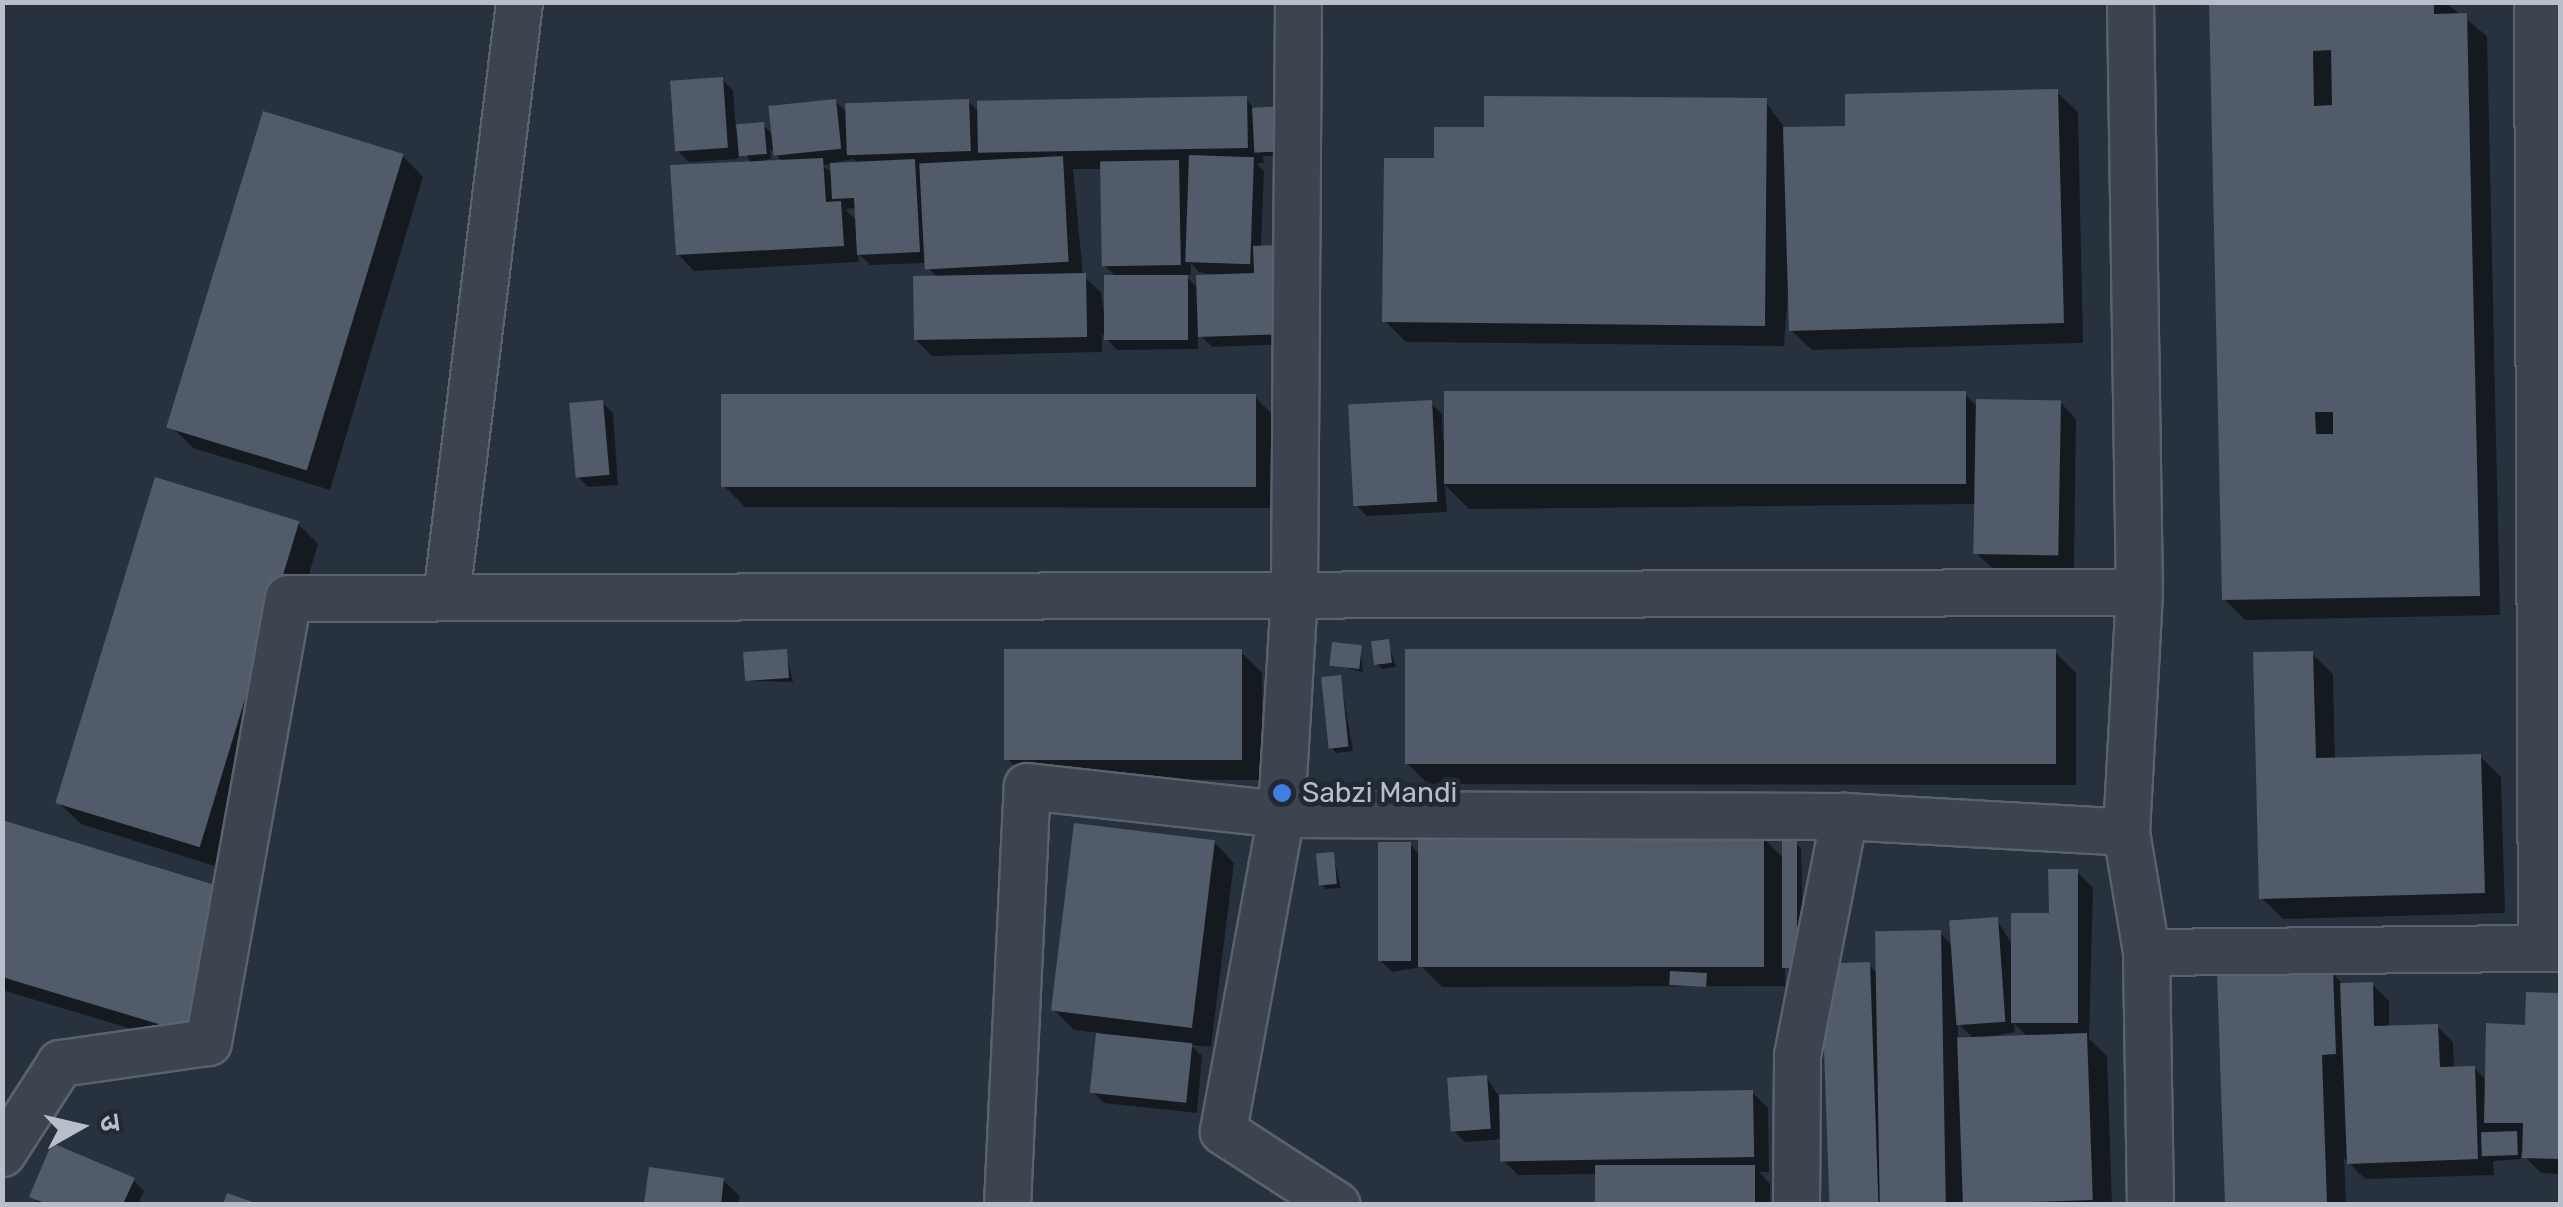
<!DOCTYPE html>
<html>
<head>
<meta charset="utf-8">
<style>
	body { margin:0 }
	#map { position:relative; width:2563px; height:1207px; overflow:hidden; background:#28323f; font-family:Rubik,"Noto Sans Devanagari",sans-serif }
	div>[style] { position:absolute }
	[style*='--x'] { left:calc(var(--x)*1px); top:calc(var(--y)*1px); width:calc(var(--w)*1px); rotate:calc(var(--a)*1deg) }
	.shadow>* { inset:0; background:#0007 }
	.building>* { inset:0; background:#515b69; transform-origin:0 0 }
	.roads { filter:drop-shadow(2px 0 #5a626c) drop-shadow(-2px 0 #5a626c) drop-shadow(0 2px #5a626c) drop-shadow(0 -2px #5a626c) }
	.street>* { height:45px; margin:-22.5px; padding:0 22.5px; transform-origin:22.5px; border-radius:22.5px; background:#3c444f }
	.dots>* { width:28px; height:28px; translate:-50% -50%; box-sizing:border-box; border:5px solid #212934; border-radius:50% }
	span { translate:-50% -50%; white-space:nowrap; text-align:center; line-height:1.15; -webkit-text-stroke:10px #212934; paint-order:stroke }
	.poi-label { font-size:28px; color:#b8bfc9 }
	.left { translate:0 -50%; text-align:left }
	.frame { position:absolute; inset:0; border:5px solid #b8bfc9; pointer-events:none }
	.north { position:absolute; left:30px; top:1077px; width:100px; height:100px; -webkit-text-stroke:8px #212934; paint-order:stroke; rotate:82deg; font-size:28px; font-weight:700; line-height:40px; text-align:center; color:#b8bfc9 }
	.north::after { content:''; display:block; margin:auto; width:35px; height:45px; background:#b8bfc9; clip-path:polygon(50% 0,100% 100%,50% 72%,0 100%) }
</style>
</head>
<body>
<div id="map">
	<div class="shadow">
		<div style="clip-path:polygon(2212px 2px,2445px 2px,2487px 36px,2500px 615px,2245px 620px,2224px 599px)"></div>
		<div style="clip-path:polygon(evenodd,723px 80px,733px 91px,736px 128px,763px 125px,773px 135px,835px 101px,848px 114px,968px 101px,980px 113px,1246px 99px,1291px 155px,1263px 156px,1264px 163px,1257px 164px,1264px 171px,1261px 248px,1294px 344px,1212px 347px,1198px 333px,1198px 349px,1117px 350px,1102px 334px,1102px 352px,932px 356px,916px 340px,937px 278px,925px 263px,870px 265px,858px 253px,859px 262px,694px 271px,678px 254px,751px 164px,741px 143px,738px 159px,689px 162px,678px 151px,723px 80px,770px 149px,783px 162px,759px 163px,771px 158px,770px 149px,723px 80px,853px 159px,859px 164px,833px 172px,821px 166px,853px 159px,723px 80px,1073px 169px,1103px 169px,1105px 266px,1116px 277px,1106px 330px,1101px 292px,1083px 276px,1073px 169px,723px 80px,857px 208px,857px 221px,845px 209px,857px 208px,723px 80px,1191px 263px,1199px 272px,1223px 277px,1199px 289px,1185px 275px,1191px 275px,1191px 263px)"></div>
		<div style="clip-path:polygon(2057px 92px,2078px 112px,2083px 343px,1812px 350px,1791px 330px,1790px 269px,1784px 346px,1406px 342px,1385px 321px,1437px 161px,1487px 130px,1765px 101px,1786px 130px,1848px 128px)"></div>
		<div style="clip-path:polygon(403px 156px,423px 177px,330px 490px,193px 448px,172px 427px)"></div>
		<div style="clip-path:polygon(1965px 394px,1978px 407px,2060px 402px,2076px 419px,2074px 570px,1993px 569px,1976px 553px,1977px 504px,1469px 509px,1445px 485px,1447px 512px,1367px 516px,1356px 505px,1431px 403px,1442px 414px,1443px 440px)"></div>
		<div style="clip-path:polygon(1255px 397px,1276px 418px,1275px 508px,745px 507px,724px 486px)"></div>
		<div style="clip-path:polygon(602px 402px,613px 413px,618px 485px,588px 487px,577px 476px)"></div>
		<div style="clip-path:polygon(298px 524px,318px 544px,221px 868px,81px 824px,60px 804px)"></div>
		<div style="clip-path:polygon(1388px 642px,1396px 667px,1382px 669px,1377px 664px)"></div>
		<div style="clip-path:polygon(1360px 648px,1363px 672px,1333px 665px)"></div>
		<div style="clip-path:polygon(786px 652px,793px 682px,748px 681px)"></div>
		<div style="clip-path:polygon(1241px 652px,1262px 673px,1262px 780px,1027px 779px,1007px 758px)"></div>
		<div style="clip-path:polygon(2055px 652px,2076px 673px,2076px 785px,1428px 784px,1407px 763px)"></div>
		<div style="clip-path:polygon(2312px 654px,2333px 674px,2335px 760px,2480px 756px,2501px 777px,2505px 913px,2283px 919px,2262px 898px)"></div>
		<div style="clip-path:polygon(1340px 677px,1353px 751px,1336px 753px,1332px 748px)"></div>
		<div style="clip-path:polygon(2px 823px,226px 891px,205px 1051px,2px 990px)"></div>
		<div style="clip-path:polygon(1763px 838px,1785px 860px,1796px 844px,1801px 848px,1804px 972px,1785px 965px,1785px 986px,1442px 987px,1422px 967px,1392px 972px,1381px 961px,1410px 844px,1420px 855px)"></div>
		<div style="clip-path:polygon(1214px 842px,1234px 863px,1211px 1047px,1191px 1045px,1202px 1056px,1197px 1113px,1104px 1103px,1093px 1092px,1099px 1033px,1074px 1030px,1053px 1009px)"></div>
		<div style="clip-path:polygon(1333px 855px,1341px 888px,1326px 889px,1321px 884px)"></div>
		<div style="clip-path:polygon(evenodd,2077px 872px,2093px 888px,2089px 1039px,2107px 1056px,2112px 1204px,1832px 1204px,1824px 966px,1869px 965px,1878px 975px,1940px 933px,1953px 946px,1997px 920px,2013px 946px,2051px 916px,2077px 872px,1958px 1023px,1974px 1039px,1958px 1039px,1958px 1023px,2077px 872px,2014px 1023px,2028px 1037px,1977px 1039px,2015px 1032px,2014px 1023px)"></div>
		<div style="clip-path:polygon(2332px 973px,2344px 985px,2372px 984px,2389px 1001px,2389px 1028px,2437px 1026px,2453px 1042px,2454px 1069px,2474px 1068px,2487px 1081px,2527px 1027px,2528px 995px,2560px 996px,2560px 1174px,2541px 1173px,2521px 1153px,2521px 1159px,2493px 1161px,2494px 1175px,2365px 1179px,2344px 1158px,2346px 1204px,2228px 1204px,2220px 977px)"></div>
		<div style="clip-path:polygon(1487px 1078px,1498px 1095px,1752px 1092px,1768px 1108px,1769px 1172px,1759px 1172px,1770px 1184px,1770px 1204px,1598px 1204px,1598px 1174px,1518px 1175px,1502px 1159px,1502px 1139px,1465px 1142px,1454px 1131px)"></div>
		<div style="clip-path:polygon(651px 1170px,723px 1180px,740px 1196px,738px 1204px,647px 1204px)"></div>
		<div style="clip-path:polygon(133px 1180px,144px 1191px,138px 1204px,40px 1204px,32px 1196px)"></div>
	</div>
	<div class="building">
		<div style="clip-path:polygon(evenodd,2209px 2px,2434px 2px,2434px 14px,2467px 13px,2480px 596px,2222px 600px,2209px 2px,2331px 50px,2332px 105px,2314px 106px,2313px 51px,2331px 50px,2209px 2px,2315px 412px,2333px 412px,2333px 434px,2316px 434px,2315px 412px)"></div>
		<div style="left:723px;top:77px;width:71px;height:53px;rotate:86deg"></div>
		<div style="clip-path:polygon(2058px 89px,2064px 323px,1789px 331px,1783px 127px,1845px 126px,1845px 94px)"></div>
		<div style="left:1247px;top:96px;width:52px;height:270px;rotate:89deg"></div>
		<div style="clip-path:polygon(1484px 96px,1767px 98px,1765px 326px,1382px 322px,1384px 158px,1434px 158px,1434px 127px,1484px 127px)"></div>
		<div style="left:836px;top:99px;width:50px;height:68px;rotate:84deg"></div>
		<div style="left:969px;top:99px;width:52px;height:124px;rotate:88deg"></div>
		<div style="left:1286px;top:106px;width:45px;height:34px;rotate:87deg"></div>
		<div style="left:263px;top:111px;width:147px;height:331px;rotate:17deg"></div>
		<div style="left:764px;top:122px;width:32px;height:28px;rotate:85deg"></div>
		<div style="left:1189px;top:155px;width:65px;height:107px;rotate:2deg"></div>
		<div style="left:1063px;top:156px;width:106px;height:144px;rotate:87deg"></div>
		<div style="clip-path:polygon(823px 158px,826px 202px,841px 201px,844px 246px,676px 255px,670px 165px)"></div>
		<div style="clip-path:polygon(915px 159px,920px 252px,857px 255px,854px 198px,832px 199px,830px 163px)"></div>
		<div style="left:1179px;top:160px;width:105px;height:79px;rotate:89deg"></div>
		<div style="clip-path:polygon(1281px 245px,1284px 334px,1198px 337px,1196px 275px,1254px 273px,1253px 246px)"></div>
		<div style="left:1086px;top:273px;width:64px;height:173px;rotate:89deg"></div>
		<div style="left:1104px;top:275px;width:84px;height:65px"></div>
		<div style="left:1966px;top:391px;width:93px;height:522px;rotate:90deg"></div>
		<div style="left:721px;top:394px;width:535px;height:93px"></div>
		<div style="left:1976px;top:399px;width:85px;height:155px;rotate:1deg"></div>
		<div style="left:603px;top:400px;width:75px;height:34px;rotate:85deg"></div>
		<div style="left:1432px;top:400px;width:102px;height:84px;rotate:87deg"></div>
		<div style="left:155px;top:477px;width:151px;height:341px;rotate:17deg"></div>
		<div style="left:1389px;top:639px;width:24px;height:18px;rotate:83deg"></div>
		<div style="left:1332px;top:642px;width:30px;height:24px;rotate:6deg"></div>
		<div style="left:787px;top:649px;width:29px;height:44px;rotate:86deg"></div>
		<div style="left:1004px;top:649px;width:238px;height:111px"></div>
		<div style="left:1405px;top:649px;width:651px;height:115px"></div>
		<div style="clip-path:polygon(2313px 651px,2316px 758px,2481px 754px,2485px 893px,2259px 899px,2253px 652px)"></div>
		<div style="left:1341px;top:675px;width:72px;height:20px;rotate:84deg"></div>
		<div style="clip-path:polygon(2px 820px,228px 889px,185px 1032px,2px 977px)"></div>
		<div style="left:1074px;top:823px;width:142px;height:189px;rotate:7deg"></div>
		<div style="left:1418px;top:836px;width:346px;height:131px"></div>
		<div style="left:1782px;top:841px;width:15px;height:127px"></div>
		<div style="left:1411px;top:842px;width:119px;height:33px;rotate:90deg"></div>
		<div style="left:1334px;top:852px;width:32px;height:18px;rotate:85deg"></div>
		<div style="clip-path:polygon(2048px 869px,2078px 869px,2078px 1023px,2011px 1023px,2011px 913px,2049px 913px)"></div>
		<div style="left:1998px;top:917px;width:105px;height:49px;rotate:86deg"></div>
		<div style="left:1941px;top:930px;width:274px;height:66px;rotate:89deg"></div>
		<div style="left:1870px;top:962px;width:242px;height:49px;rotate:88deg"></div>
		<div style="clip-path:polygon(2333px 970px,2336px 1054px,2322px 1055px,2327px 1204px,2225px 1204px,2217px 974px)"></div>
		<div style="left:1670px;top:971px;width:37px;height:14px;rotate:3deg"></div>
		<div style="clip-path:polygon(2373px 982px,2374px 1026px,2438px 1024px,2440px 1067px,2475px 1066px,2478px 1159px,2347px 1164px,2340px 983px)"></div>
		<div style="clip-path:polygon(2526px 992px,2560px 993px,2560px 1159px,2522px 1158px,2523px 1123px,2484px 1123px,2486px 1023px,2525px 1025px)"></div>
		<div style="left:1096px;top:1033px;width:97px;height:60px;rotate:6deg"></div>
		<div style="left:2087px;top:1033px;width:167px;height:130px;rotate:88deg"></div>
		<div style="left:1487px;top:1075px;width:54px;height:40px;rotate:86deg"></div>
		<div style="left:1753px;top:1090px;width:67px;height:254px;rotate:89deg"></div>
		<div style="left:2517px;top:1131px;width:24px;height:36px;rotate:88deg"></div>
		<div style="clip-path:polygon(52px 1143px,135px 1178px,123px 1204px,47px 1204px,29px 1197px)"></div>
		<div style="left:1755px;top:1165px;width:39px;height:160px;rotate:90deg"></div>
		<div style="clip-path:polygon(649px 1167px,724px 1178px,721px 1204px,644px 1204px)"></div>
		<div style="clip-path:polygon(227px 1193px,258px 1204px,223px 1204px)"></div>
	</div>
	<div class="roads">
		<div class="street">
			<div style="--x:1298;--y:2;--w:591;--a:90.39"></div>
			<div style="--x:1294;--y:593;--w:221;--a:93.4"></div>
			<div style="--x:1281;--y:814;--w:322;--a:100.4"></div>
			<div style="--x:1223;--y:1131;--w:135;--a:32.9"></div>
			<div style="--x:2130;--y:2;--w:590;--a:89.13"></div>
			<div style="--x:2139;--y:592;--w:240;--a:93.1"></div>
			<div style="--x:2126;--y:832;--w:122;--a:80.5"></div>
			<div style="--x:2146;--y:952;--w:252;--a:89.1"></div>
			<div style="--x:2537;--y:2;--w:946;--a:89.76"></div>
			<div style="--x:446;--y:596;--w:598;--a:-82.99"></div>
			<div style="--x:2146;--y:952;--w:414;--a:-0.6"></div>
			<div style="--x:2;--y:1153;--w:107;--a:-57.2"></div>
			<div style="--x:60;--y:1063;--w:149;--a:-8.1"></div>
			<div style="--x:208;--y:1042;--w:451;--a:-79.8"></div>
			<div style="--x:288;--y:598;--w:1851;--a:-0.19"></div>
			<div style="--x:1007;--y:1204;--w:418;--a:-87.3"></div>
			<div style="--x:1027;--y:786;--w:256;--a:6.3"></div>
			<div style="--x:1281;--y:814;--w:563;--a:0.2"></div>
			<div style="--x:1844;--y:816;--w:282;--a:3.2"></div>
			<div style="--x:1796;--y:1204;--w:149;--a:-89.6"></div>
			<div style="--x:1797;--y:1055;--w:244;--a:-78.9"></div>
		</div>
	</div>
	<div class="dots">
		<div style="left:1282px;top:793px;background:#3f7fe0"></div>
	</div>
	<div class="poi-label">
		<span class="left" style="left:1302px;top:793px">Sabzi Mandi</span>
	</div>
	<div class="frame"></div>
	<div class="north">उ</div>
</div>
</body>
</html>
